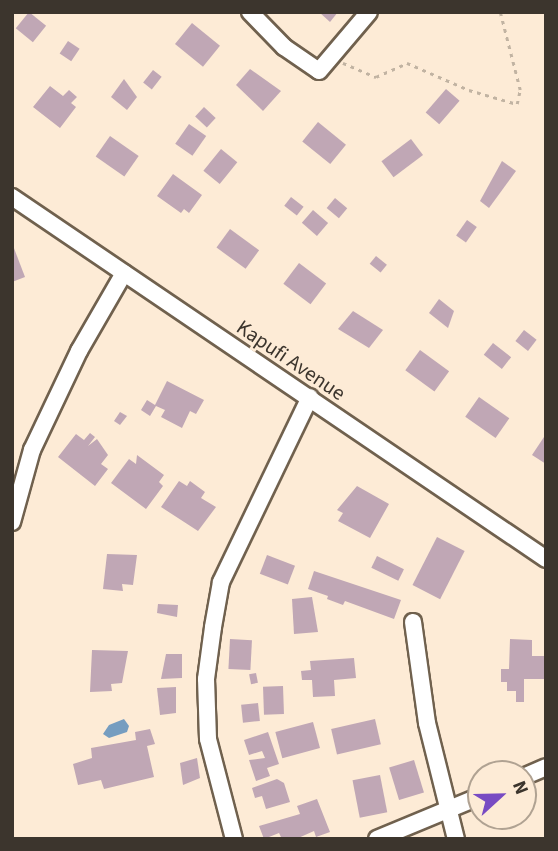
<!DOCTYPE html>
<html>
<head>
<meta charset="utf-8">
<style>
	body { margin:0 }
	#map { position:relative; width:558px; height:851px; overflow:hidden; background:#fdebd6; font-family:"Source Sans 3",sans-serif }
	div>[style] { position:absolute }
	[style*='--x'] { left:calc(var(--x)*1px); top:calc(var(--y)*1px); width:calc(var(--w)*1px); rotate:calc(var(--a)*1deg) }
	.water>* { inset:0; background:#769dc0 }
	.building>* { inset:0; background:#c0a7b5; transform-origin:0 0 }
	.path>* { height:2.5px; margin-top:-1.25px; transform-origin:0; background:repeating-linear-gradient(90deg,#c1b3a2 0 3.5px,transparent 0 8.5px) }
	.roads { filter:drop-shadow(2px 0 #70614e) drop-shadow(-2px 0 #70614e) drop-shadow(0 2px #70614e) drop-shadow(0 -2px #70614e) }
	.minor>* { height:16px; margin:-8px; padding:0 8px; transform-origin:8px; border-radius:8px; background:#fff }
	span { translate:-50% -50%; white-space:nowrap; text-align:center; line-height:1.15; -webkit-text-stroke:5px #fdebd6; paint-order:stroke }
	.street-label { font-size:21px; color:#3c352d }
	.frame { position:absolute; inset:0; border:14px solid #3c352d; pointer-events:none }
	.north { position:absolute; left:467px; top:760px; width:70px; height:70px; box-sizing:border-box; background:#fdebd6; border:2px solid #b0a292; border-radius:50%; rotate:68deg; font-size:19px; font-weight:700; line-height:28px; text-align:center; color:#3c352d }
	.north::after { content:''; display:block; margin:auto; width:24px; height:32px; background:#784bc3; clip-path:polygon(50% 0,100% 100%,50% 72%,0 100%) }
</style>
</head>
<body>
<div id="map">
	<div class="water">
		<div style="clip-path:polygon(124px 719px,129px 726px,127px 732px,109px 738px,103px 734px,109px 725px)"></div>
	</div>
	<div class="building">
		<div style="left:29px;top:12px;width:22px;height:21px;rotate:39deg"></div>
		<div style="clip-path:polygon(319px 12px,338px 12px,330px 22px)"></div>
		<div style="left:192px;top:23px;width:36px;height:27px;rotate:39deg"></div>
		<div style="left:68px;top:41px;width:14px;height:15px;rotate:34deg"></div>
		<div style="clip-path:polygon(250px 69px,281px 91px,263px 111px,236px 85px)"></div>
		<div style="left:153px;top:70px;width:11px;height:16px;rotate:38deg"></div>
		<div style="clip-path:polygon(124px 79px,137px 97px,127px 110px,111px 97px)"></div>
		<div style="clip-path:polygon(50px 86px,63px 96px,69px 90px,77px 97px,71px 103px,76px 107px,60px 128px,33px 107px)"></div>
		<div style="left:446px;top:89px;width:18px;height:31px;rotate:41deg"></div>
		<div style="left:204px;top:107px;width:16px;height:13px;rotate:43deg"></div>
		<div style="left:318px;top:122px;width:36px;height:25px;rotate:39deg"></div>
		<div style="left:189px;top:124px;width:21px;height:24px;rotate:35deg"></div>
		<div style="left:110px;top:136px;width:35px;height:25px;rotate:35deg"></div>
		<div style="left:411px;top:139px;width:20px;height:37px;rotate:53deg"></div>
		<div style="left:221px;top:149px;width:21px;height:28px;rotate:39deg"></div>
		<div style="clip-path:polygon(502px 161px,516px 171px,489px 208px,480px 201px)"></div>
		<div style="clip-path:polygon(173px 174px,202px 195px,189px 213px,184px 209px,181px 213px,157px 196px)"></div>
		<div style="left:291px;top:197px;width:16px;height:11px;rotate:38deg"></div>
		<div style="left:335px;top:198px;width:16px;height:13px;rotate:40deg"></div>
		<div style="left:313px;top:210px;width:20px;height:17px;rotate:41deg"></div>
		<div style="left:467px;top:220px;width:12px;height:19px;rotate:35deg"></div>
		<div style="left:230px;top:229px;width:36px;height:23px;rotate:36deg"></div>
		<div style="clip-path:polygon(12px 243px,25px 277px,12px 282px)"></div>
		<div style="left:376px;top:256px;width:14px;height:10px;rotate:39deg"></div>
		<div style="left:299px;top:263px;width:34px;height:26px;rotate:37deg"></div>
		<div style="clip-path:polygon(439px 299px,454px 311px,448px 328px,429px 313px)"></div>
		<div style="clip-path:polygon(353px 311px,383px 330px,369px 348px,338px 329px)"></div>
		<div style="left:524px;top:330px;width:16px;height:14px;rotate:38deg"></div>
		<div style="left:493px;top:343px;width:23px;height:15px;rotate:38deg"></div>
		<div style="left:420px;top:350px;width:36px;height:25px;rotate:36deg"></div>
		<div style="clip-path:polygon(167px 381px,204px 400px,196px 414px,190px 411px,182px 428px,161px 417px,165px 410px,156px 406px,150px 416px,141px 410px,147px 400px,155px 405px)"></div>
		<div style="left:479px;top:397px;width:37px;height:24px;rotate:35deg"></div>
		<div style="clip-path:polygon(120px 412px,127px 416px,120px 425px,114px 421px)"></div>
		<div style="clip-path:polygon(90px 433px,95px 437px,88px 446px,97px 439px,108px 455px,101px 464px,108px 469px,95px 486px,58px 457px,76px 434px,84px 440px)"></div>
		<div style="clip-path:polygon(546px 434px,546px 464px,532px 455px)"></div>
		<div style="clip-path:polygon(137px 455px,164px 475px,159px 482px,163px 486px,146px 509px,111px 483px,129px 459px,136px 464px)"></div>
		<div style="clip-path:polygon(179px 481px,187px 486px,190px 481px,205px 492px,201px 498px,216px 507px,198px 531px,161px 507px)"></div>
		<div style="clip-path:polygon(357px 486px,389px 504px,370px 538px,338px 521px,343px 513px,337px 510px)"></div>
		<div style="left:437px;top:537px;width:31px;height:54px;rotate:27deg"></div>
		<div style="clip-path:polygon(107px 554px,137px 555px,133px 585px,122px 584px,123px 591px,103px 589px)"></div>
		<div style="left:267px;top:555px;width:30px;height:20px;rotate:21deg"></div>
		<div style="left:377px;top:556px;width:30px;height:13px;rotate:26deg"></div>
		<div style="clip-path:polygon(314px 571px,401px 600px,394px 619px,345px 601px,343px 605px,327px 599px,328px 596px,308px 589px)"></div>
		<div style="clip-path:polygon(312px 597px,318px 632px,294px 634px,292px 599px)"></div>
		<div style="clip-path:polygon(158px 604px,178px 605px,177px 617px,157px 613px)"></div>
		<div style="left:230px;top:639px;width:22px;height:30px;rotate:3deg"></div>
		<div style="clip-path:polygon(510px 639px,532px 640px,532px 656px,546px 656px,546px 679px,524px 679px,524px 702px,516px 702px,516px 691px,507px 691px,507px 682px,501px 682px,501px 669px,509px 669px)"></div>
		<div style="clip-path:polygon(92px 650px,128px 651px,122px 683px,111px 684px,112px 691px,90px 692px)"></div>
		<div style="clip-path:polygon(166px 654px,182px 654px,182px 678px,161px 679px)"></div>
		<div style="clip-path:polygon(354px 658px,356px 678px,334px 680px,335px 696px,313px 697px,312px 680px,302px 680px,301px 671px,311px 670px,310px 661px)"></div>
		<div style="left:256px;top:673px;width:10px;height:7px;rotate:79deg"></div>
		<div style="left:283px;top:686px;width:28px;height:20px;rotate:88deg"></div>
		<div style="clip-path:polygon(176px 687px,176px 713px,160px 715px,157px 688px)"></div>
		<div style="left:258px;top:703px;width:18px;height:17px;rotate:84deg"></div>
		<div style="left:375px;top:719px;width:26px;height:45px;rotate:77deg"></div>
		<div style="left:313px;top:722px;width:27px;height:39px;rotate:75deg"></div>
		<div style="clip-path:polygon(150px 729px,155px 744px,147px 746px,154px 777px,104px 789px,101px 780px,78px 785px,73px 764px,92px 758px,91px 748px,136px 740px,135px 732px)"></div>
		<div style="clip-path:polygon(268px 732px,279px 764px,267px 768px,270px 776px,256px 781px,249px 760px,265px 758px,262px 751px,249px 755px,244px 740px)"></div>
		<div style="clip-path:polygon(197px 758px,200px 778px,183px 785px,180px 763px)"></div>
		<div style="left:414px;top:760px;width:34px;height:26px;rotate:73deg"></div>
		<div style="left:380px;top:775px;width:38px;height:28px;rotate:79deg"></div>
		<div style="clip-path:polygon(277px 779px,284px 783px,290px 802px,266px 809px,262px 796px,255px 798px,252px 788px)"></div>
		<div style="clip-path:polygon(317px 799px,330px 832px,316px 837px,314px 831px,296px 839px,282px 839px,279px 833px,264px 839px,259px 826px,300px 814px,297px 806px)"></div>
	</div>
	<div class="path">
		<div style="--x:343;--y:63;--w:36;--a:23"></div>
		<div style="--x:376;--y:77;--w:34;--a:-24"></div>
		<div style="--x:407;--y:63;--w:68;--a:23.5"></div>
		<div style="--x:469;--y:90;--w:50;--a:16.3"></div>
		<div style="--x:517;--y:104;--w:14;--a:-78"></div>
		<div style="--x:520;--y:90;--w:81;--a:-104.4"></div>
	</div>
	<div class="roads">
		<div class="minor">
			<div style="--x:250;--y:12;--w:49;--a:45.8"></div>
			<div style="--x:284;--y:47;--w:42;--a:34.4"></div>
			<div style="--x:319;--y:71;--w:77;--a:-49.7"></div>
			<div style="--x:12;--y:197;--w:645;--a:34.13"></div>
			<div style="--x:12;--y:522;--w:75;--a:-74.5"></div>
			<div style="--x:32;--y:450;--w:110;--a:-64.6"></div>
			<div style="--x:79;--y:351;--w:90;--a:-60"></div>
			<div style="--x:413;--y:622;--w:102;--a:82.1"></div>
			<div style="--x:427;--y:723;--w:120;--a:76"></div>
			<div style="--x:523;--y:777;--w:25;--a:-23"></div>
			<div style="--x:234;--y:839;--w:103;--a:-104.6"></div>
			<div style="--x:208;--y:739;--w:60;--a:-91.9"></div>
			<div style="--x:206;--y:679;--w:52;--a:-82.3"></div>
			<div style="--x:213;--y:627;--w:46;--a:-79.9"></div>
			<div style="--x:221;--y:582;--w:205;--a:-64.3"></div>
			<div style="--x:377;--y:839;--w:113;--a:-22.5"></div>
		</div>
	</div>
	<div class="street-label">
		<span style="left:291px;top:360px;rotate:34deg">Kapufi Avenue</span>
	</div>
	<div class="frame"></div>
	<div class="north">N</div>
</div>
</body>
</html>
